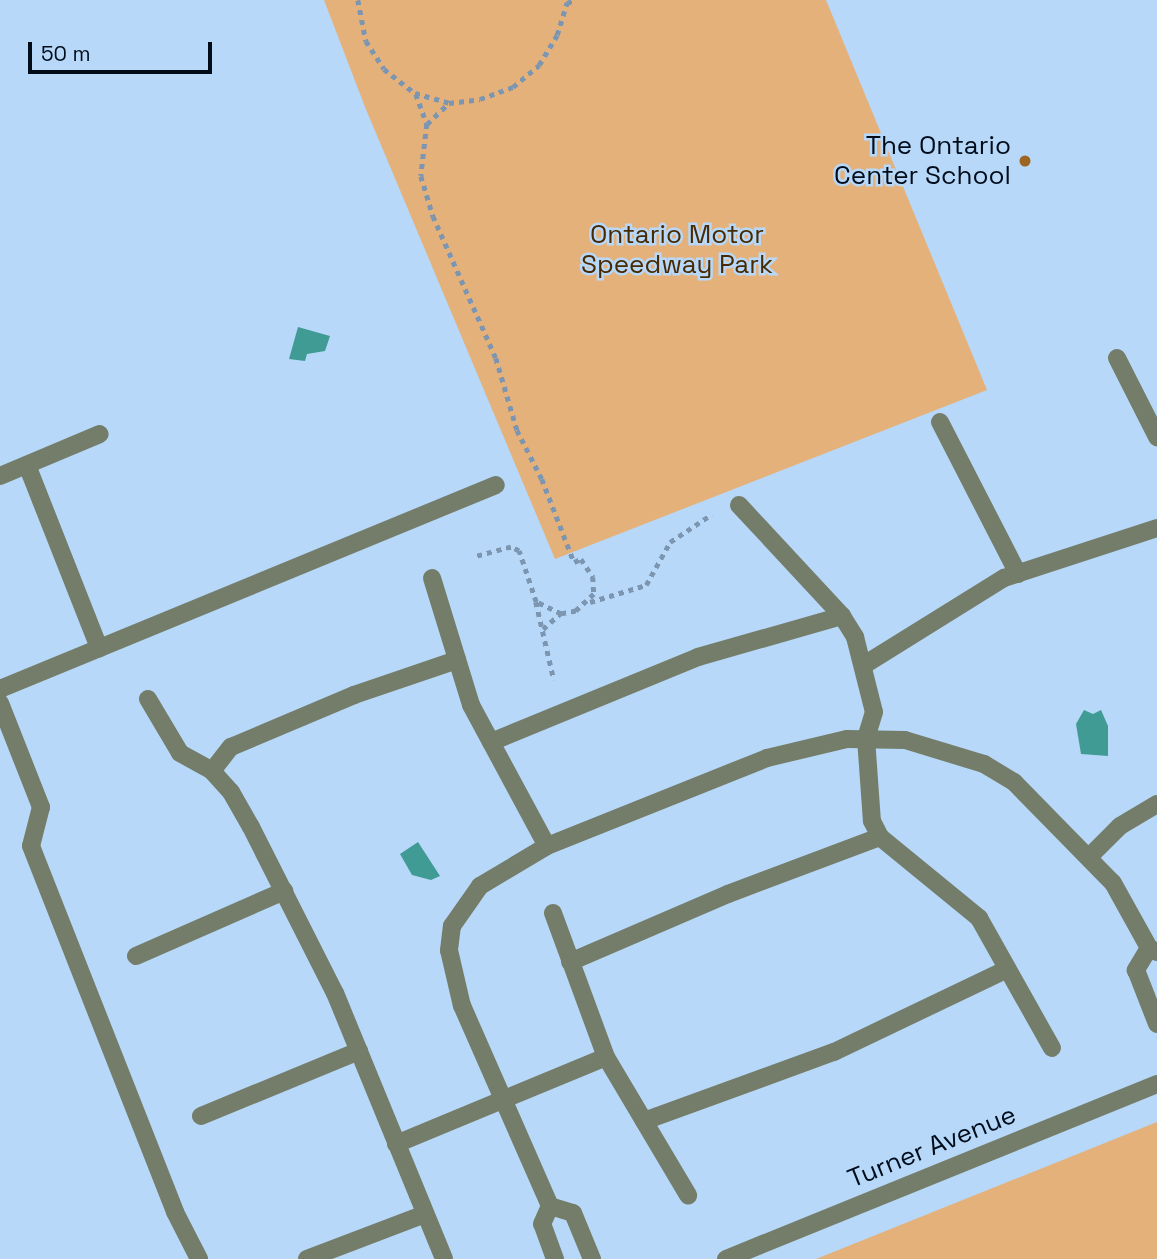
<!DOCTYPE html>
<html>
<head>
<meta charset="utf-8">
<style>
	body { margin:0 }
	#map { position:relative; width:1157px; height:1259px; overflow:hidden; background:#b7d8f8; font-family:"Space Grotesk",sans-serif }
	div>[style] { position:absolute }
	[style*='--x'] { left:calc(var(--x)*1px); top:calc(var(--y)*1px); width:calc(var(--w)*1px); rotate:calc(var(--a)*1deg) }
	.green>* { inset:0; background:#e4b17a }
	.water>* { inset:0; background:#409b94 }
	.path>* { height:4.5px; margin-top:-2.25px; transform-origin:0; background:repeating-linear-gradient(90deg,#7c95b0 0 5px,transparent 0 10px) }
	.minor>* { height:18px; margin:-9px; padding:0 9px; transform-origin:9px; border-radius:9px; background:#747d69 }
	.dots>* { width:19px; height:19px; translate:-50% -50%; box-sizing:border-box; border:4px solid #b7d8f8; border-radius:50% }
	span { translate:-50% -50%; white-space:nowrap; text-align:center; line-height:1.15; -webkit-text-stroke:5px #b7d8f8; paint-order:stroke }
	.poi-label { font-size:26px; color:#010c1a }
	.right { translate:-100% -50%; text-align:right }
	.park-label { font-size:26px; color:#492a00 }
	.street-label { font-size:26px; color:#010c1a }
	.scale { position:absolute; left:28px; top:42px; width:184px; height:32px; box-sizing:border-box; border:4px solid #010c1a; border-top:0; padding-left:9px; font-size:21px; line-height:24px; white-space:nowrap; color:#010c1a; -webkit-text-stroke:5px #b7d8f8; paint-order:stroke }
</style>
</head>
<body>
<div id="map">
	<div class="green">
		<div style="clip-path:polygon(324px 0,826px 0,987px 390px,555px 559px,365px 107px)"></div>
		<div style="clip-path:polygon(1157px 1122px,1157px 1259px,816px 1259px)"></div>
	</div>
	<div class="water">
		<div style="clip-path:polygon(298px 327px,330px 336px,325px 351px,307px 354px,305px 361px,289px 359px)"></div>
		<div style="clip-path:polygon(1084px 710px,1093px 714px,1101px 710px,1108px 726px,1108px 756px,1081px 754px,1076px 724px)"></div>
		<div style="clip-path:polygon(418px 842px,440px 876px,431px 880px,412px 875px,400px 854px)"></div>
	</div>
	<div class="path">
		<div style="--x:358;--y:0;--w:42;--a:79"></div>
		<div style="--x:366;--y:41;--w:33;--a:57"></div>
		<div style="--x:384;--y:69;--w:39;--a:38"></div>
		<div style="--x:415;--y:93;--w:35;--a:16"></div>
		<div style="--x:449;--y:103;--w:31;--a:-7"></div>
		<div style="--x:480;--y:99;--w:35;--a:-20"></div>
		<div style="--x:513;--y:87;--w:34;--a:-40"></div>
		<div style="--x:539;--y:65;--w:35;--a:-59"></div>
		<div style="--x:557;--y:35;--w:34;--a:-73"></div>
		<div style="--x:567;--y:3;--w:9;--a:-21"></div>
		<div style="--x:416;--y:94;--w:32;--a:70"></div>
		<div style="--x:427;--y:124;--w:30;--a:-44"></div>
		<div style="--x:427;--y:124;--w:52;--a:96.6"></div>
		<div style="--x:421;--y:176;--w:42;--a:73.3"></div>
		<div style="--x:433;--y:216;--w:155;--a:66.1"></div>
		<div style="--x:496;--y:358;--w:75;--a:73.7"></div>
		<div style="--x:517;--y:430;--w:55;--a:63"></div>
		<div style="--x:542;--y:479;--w:89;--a:68.9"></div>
		<div style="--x:574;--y:562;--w:8;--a:-23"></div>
		<div style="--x:581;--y:559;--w:22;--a:56"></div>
		<div style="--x:593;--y:577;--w:17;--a:87"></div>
		<div style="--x:594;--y:594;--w:25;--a:137"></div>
		<div style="--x:576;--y:611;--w:15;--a:169"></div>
		<div style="--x:561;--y:614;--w:28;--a:-154"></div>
		<div style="--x:536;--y:602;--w:54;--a:-108.4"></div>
		<div style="--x:519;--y:551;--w:9;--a:-153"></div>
		<div style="--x:511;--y:547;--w:35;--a:165"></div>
		<div style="--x:536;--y:602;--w:80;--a:77"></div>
		<div style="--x:590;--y:602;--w:59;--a:-16.9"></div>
		<div style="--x:646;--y:585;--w:49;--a:-60.8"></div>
		<div style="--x:670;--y:542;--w:50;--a:-33.7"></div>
		<div style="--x:543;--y:629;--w:24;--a:-42"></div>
	</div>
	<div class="minor">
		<div style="--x:1117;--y:358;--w:89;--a:63.1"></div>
		<div style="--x:940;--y:422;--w:171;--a:62.8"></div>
		<div style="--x:27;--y:465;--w:197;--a:68.5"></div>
		<div style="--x:0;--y:476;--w:108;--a:-22.8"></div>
		<div style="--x:739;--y:505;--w:151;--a:47.1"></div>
		<div style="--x:842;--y:616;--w:25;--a:58"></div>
		<div style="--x:855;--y:637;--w:77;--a:75.8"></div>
		<div style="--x:874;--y:712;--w:27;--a:107"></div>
		<div style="--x:866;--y:738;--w:83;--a:85.9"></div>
		<div style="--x:872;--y:821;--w:18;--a:63"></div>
		<div style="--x:880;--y:837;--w:128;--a:39.3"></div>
		<div style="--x:979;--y:918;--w:149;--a:60.7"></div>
		<div style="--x:432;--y:578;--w:133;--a:72.9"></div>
		<div style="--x:471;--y:705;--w:160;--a:61.7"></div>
		<div style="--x:864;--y:665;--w:165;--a:-31.9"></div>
		<div style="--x:1004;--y:578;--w:161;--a:-18.1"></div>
		<div style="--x:0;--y:689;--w:536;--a:-22.36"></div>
		<div style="--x:148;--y:699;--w:63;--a:59.3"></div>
		<div style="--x:180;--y:753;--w:37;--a:29"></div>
		<div style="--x:212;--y:771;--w:28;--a:48"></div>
		<div style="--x:231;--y:792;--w:40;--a:60.3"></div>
		<div style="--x:251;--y:827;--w:186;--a:63.2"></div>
		<div style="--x:335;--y:993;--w:287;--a:67.7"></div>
		<div style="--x:0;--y:703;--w:112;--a:68.5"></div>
		<div style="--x:41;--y:807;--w:40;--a:104.4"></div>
		<div style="--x:31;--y:846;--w:393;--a:68.5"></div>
		<div style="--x:175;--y:1212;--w:53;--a:62.9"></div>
		<div style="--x:491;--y:742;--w:224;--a:-22.3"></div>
		<div style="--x:698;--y:657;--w:150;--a:-15.9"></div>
		<div style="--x:212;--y:771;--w:31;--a:-52"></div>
		<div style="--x:231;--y:747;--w:134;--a:-22.9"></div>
		<div style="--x:354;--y:695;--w:109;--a:-18.8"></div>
		<div style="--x:1090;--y:856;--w:42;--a:-45"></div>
		<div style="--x:1120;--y:826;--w:43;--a:-30.7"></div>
		<div style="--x:553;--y:913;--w:153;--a:69.8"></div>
		<div style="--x:606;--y:1057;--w:161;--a:59.3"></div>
		<div style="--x:1149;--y:948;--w:26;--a:121"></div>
		<div style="--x:1136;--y:970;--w:58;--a:68.7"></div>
		<div style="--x:136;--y:956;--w:162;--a:-23.7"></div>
		<div style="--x:570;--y:962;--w:172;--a:-23.3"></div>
		<div style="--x:728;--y:894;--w:162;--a:-20.6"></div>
		<div style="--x:201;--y:1116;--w:171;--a:-22.4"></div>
		<div style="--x:644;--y:1121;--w:202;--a:-20"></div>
		<div style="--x:834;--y:1052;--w:192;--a:-25.6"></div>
		<div style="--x:396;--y:1144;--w:227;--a:-22.5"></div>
		<div style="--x:550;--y:1206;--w:24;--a:17"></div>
		<div style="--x:573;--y:1213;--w:50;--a:67.6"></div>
		<div style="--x:307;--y:1259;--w:126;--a:-20.9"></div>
		<div style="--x:555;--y:1259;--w:37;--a:-110"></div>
		<div style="--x:542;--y:1224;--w:20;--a:-66"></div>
		<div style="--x:550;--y:1206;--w:219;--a:-113.7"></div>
		<div style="--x:462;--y:1006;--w:57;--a:-103.1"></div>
		<div style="--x:449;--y:950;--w:24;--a:-83"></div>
		<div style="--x:452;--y:926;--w:49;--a:-55"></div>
		<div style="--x:480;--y:886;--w:78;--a:-30.8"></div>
		<div style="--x:547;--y:846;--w:237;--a:-21.8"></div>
		<div style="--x:767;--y:758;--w:82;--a:-13.4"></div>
		<div style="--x:847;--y:739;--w:58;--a:1"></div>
		<div style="--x:905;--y:740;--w:83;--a:16.9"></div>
		<div style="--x:984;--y:764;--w:35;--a:31"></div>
		<div style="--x:1014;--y:782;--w:141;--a:45.6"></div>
		<div style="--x:1113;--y:883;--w:74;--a:61"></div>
		<div style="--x:1149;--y:948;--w:9;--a:27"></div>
		<div style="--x:726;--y:1259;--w:465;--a:-22.1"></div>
	</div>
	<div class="dots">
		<div style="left:1025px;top:161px;background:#9c6520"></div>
	</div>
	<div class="poi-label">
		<span class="right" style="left:1011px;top:161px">The Ontario<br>Center School</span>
	</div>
	<div class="park-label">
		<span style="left:677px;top:250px">Ontario Motor<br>Speedway Park</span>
	</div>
	<div class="street-label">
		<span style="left:932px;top:1147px;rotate:-22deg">Turner Avenue</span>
	</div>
	<div class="scale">50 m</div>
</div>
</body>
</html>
